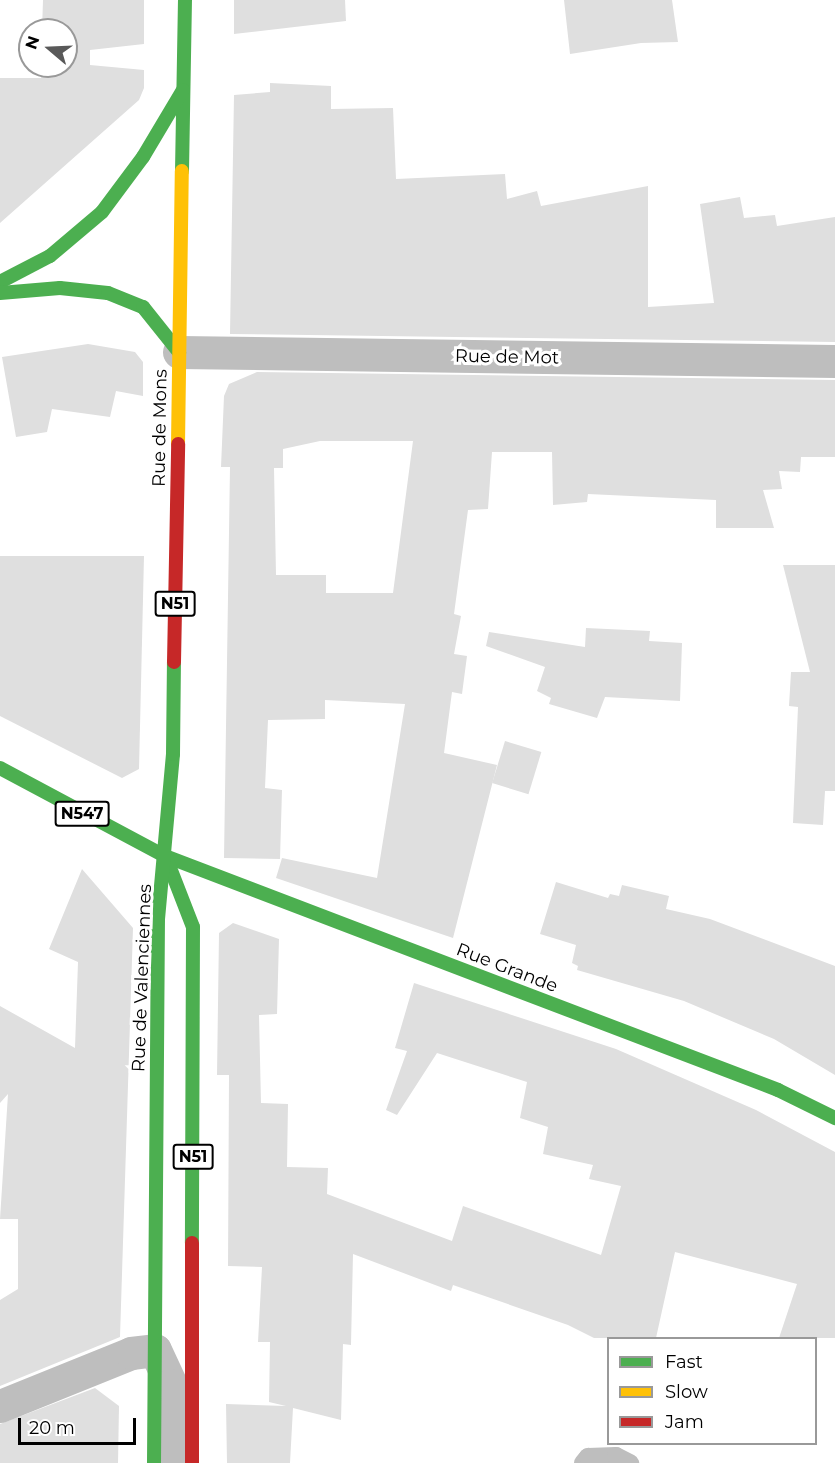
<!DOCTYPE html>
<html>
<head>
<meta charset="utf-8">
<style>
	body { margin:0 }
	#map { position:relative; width:835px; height:1463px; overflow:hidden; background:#fff; font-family:Montserrat,sans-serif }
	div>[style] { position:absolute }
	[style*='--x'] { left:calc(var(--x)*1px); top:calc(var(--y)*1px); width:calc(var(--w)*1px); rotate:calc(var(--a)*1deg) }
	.building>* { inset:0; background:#dfdfdf; transform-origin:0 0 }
	.lane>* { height:18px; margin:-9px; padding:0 9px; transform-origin:9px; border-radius:9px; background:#bebebe }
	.street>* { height:33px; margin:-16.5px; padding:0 16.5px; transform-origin:16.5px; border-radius:16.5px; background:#bebebe }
	.fast>* { height:14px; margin:-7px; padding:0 7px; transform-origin:7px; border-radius:7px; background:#4caf50 }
	.slow>* { height:14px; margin:-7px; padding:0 7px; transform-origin:7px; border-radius:7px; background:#ffc107 }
	.jam>* { height:14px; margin:-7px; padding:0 7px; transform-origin:7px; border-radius:7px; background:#c62828 }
	span { translate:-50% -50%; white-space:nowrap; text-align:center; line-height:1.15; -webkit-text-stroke:6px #fff; paint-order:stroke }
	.shield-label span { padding:2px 4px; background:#fff; border:2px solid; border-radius:4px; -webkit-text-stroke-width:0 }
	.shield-label { font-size:16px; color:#000; font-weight:700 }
	.street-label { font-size:18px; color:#000 }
	.legend { position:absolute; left:607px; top:1337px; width:210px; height:108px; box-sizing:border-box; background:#fff; border:2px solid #999; margin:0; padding:8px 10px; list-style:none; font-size:18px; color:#000 }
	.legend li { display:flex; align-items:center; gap:12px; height:30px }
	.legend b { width:30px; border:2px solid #999 }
	.north { position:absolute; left:18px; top:18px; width:60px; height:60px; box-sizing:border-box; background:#fff; border:2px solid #999; border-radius:50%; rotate:289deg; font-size:16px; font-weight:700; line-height:24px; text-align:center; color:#000 }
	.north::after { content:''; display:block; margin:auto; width:21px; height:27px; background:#595959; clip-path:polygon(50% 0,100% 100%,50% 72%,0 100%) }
	.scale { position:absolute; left:18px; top:1418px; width:118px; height:27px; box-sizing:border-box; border:3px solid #000; border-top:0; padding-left:8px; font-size:18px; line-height:21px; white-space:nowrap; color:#000; -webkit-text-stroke:4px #fff; paint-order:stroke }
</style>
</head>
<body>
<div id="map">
	<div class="building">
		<div style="clip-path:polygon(43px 0,144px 0,144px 44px,90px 50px,90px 65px,144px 70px,144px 88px,139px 100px,0 223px,0 78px,41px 78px,41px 66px,66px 66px,66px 30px,42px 30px)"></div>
		<div style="clip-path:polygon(234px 0,345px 0,346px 21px,234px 34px)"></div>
		<div style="clip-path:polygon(564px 0,672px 0,678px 42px,641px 43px,570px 54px)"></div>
		<div style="clip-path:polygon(270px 83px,331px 86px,331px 109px,393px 108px,396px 179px,505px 174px,507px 199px,537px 191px,541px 206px,648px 186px,648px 307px,714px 303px,700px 204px,740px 197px,744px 218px,775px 215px,777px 226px,835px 217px,835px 342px,230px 334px,234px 95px,270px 92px)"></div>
		<div style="clip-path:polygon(88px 344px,135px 352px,143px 362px,143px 396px,116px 391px,110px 417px,52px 409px,47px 432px,16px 437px,2px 357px)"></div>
		<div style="clip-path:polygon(evenodd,257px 372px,835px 380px,835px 457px,801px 457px,800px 472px,779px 471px,782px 489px,763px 490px,774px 528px,716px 528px,716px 500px,588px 494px,587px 502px,553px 505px,552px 452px,492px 452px,488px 509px,468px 510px,454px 614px,461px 616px,454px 654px,467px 656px,462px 694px,452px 692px,444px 753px,497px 765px,453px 938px,276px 878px,282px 858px,377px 878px,405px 704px,325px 700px,325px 719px,268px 720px,265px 788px,282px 790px,280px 859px,224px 858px,230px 467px,221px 467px,224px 396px,229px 384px,257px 372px,320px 441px,413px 441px,393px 593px,326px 593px,326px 575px,276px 575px,274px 468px,283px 468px,283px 449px,320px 441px)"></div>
		<div style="clip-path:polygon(0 556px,144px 556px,139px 769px,122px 778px,0 716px)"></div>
		<div style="clip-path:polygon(783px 565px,835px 565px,835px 791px,825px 791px,823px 825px,793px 823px,798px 707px,789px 706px,791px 672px,810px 672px)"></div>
		<div style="clip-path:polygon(586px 628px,650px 631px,649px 641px,682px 643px,680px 701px,605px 697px,597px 718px,549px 704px,551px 698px,537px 691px,545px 667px,486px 646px,489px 632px,585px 647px)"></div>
		<div style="left:505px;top:741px;width:38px;height:44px;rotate:17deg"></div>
		<div style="clip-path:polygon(82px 869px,133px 928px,120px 1337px,0 1386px,0 1300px,18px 1289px,18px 1219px,0 1219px,8px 1094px,0 1103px,0 1006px,75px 1048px,78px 962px,49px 949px)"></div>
		<div style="clip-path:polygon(556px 882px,608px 898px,610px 894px,619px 896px,622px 885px,669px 896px,666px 909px,710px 919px,835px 966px,835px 1075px,774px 1039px,684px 1001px,577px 970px,578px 966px,572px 963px,576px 945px,540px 934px)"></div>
		<div style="clip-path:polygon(233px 923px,279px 939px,277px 1014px,259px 1015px,261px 1103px,288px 1104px,287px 1167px,328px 1168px,327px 1194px,452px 1241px,463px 1206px,601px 1255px,621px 1186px,589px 1179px,593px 1165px,543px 1154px,548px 1127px,520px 1118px,527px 1082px,437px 1053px,397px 1115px,386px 1110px,407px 1051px,395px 1048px,414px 983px,616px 1049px,756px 1110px,835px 1152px,835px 1338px,779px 1338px,797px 1284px,675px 1252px,656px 1338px,594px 1338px,568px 1325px,453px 1285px,451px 1291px,353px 1254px,351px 1345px,343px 1344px,341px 1420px,293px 1408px,290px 1463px,227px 1463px,226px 1404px,286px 1406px,269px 1402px,270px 1342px,258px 1342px,262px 1267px,228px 1266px,229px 1075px,217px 1075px,219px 933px)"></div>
		<div style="clip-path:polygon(95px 1388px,119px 1406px,118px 1463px,0 1463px,0 1424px)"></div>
	</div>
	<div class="lane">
		<div style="--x:583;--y:1463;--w:8;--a:-50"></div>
		<div style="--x:588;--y:1457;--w:28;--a:-2"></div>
		<div style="--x:616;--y:1456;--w:16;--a:27"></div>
	</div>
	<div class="street">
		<div style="--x:179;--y:352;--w:656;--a:0.79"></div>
		<div style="--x:0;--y:1406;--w:141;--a:-22"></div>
		<div style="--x:131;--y:1353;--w:24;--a:-7"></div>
		<div style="--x:155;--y:1350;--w:38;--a:65"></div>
		<div style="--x:171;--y:1385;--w:78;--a:87.8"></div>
	</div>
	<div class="fast">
		<div style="--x:182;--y:171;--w:171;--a:-89"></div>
		<div style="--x:0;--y:282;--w:56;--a:-27.5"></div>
		<div style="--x:50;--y:256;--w:68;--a:-40.2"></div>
		<div style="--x:102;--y:212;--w:69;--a:-53.3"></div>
		<div style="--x:143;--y:157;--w:78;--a:-59.2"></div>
		<div style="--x:0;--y:293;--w:60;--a:-4.8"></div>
		<div style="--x:60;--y:288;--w:48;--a:5.9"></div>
		<div style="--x:108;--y:293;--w:38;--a:22"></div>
		<div style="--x:143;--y:307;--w:58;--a:51.3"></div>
		<div style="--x:0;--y:768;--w:187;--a:28.1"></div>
		<div style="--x:165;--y:856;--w:656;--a:20.89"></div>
		<div style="--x:778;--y:1090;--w:64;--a:26.2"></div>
		<div style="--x:167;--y:860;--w:72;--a:68.8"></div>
		<div style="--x:193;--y:927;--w:316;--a:90.2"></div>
		<div style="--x:154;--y:1463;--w:544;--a:-89.58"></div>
		<div style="--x:158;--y:919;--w:166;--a:-84.8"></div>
		<div style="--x:173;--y:754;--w:92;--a:-89.4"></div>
	</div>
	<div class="slow">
		<div style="--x:178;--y:444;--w:273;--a:-89.2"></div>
	</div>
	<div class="jam">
		<div style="--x:174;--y:662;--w:218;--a:-88.9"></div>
		<div style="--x:192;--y:1463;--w:220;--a:-90"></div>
	</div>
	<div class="shield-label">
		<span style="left:175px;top:604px">N51</span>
		<span style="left:82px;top:814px">N547</span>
		<span style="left:193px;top:1157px">N51</span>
	</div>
	<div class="street-label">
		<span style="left:507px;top:357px;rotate:1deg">Rue de Mot</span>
		<span style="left:160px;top:428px;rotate:-89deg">Rue de Mons</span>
		<span style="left:507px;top:968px;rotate:21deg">Rue Grande</span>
		<span style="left:142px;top:978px;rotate:-88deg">Rue de Valenciennes</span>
	</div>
	<ul class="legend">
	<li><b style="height:8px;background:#4caf50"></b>Fast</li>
	<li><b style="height:8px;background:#ffc107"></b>Slow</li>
	<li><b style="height:8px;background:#c62828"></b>Jam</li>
	</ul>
	<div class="north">N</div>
	<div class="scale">20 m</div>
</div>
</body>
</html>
